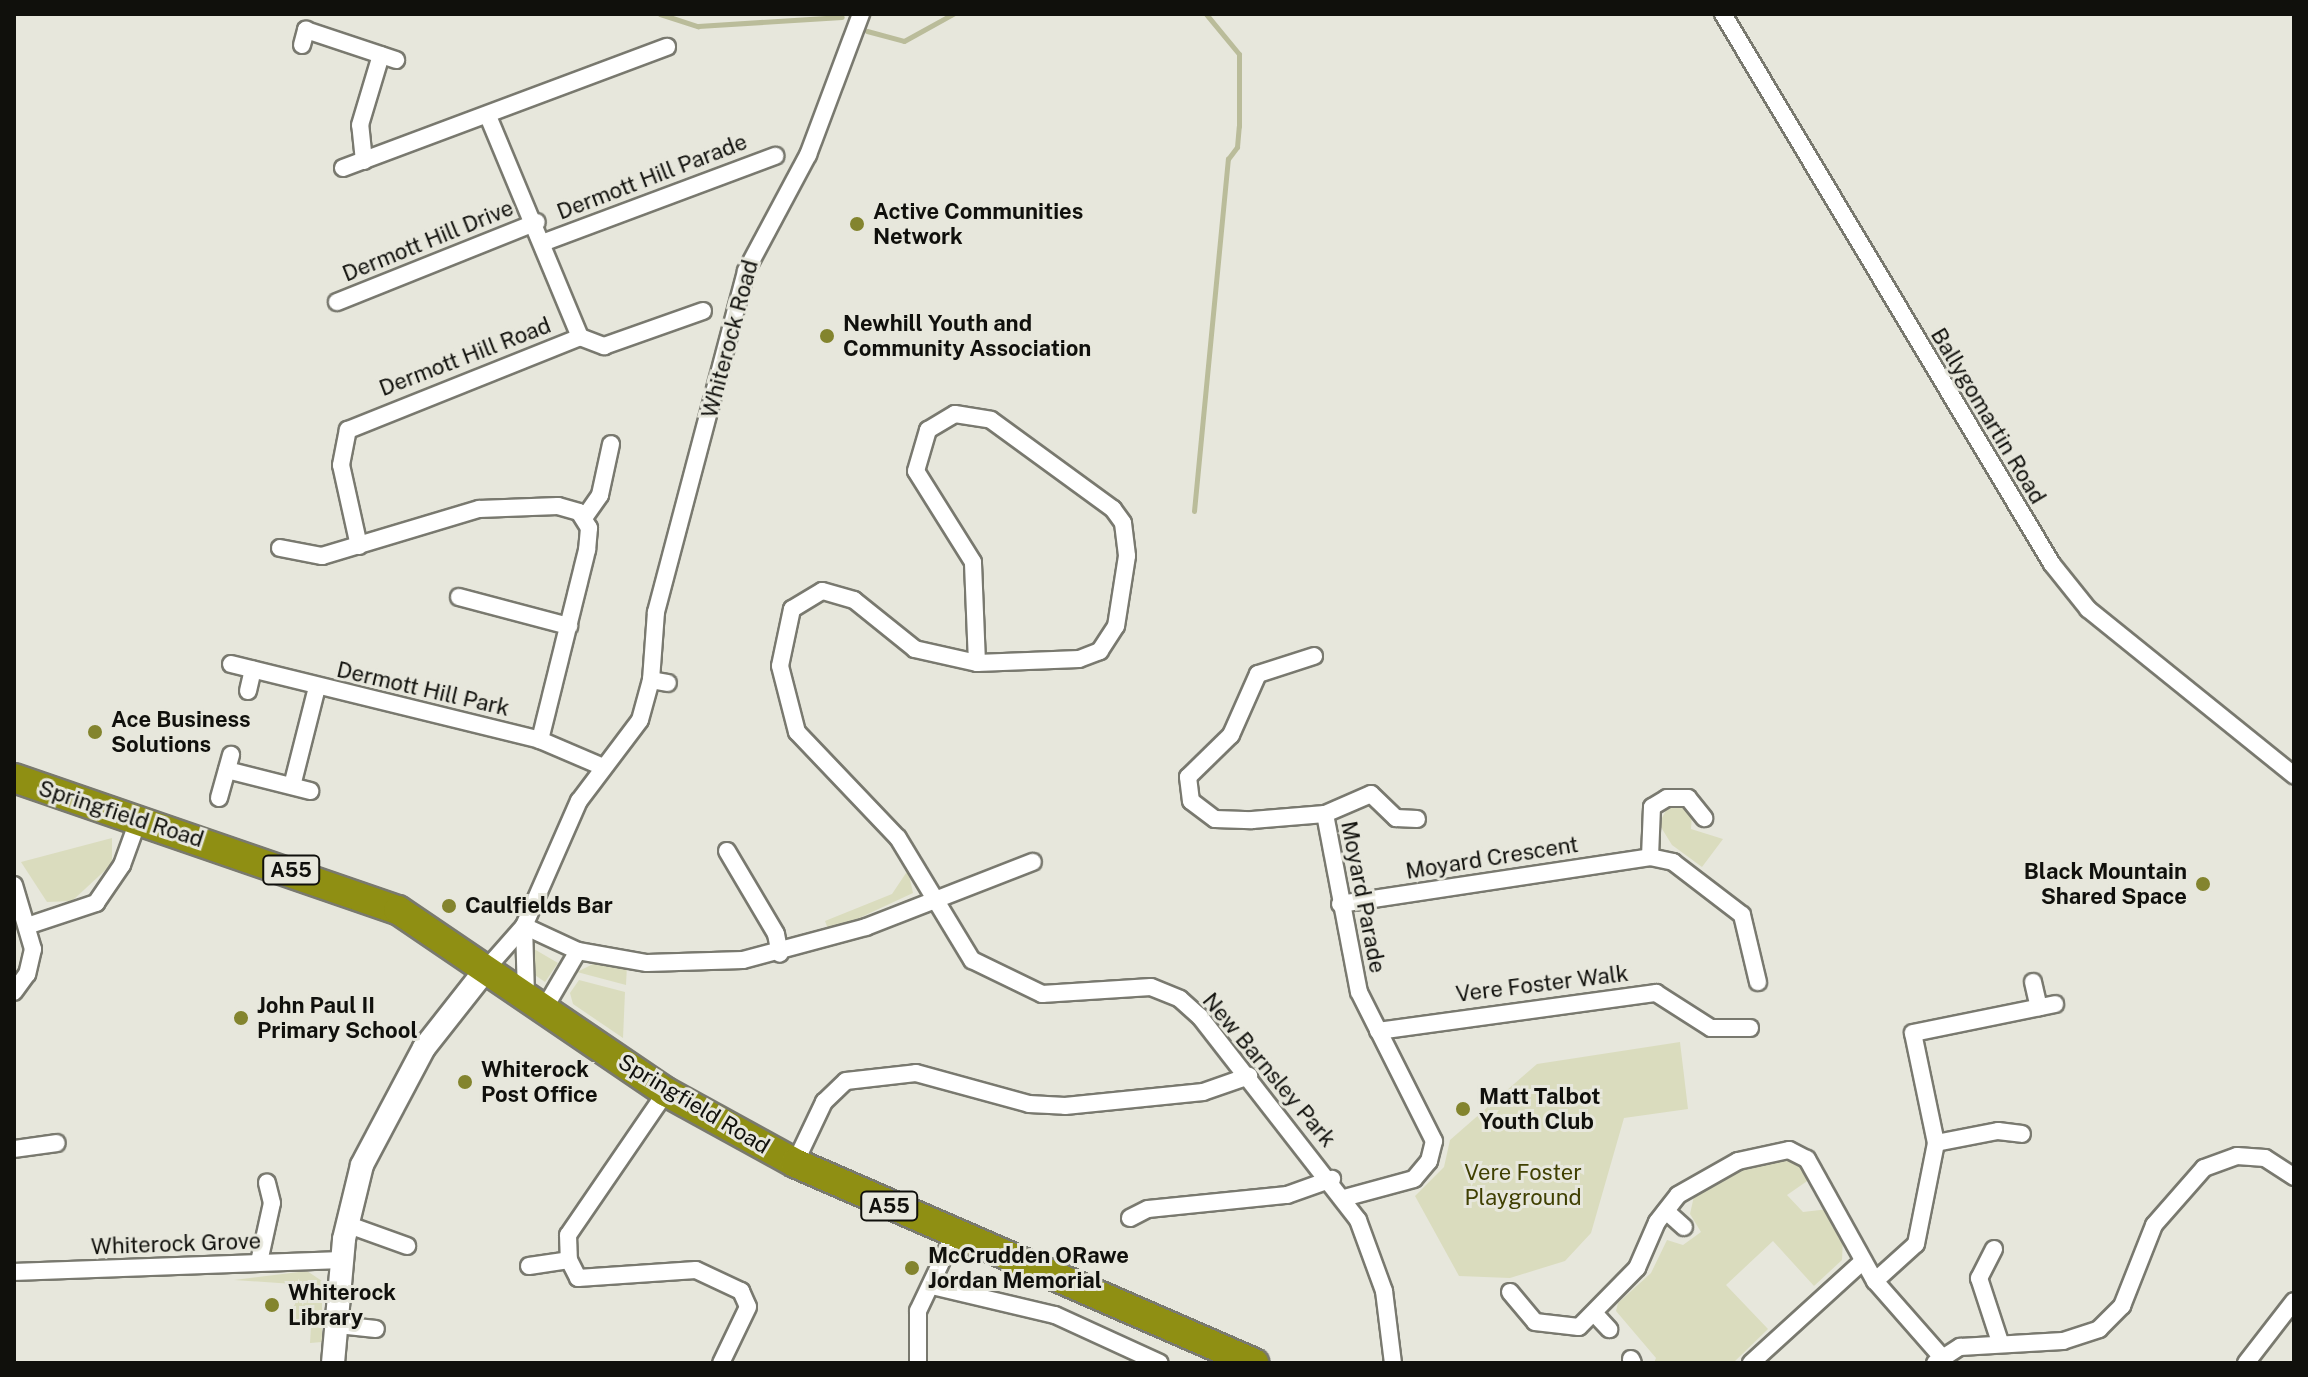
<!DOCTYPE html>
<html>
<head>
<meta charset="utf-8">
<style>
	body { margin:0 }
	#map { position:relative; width:2308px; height:1377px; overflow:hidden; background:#e7e7dc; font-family:"Public Sans",sans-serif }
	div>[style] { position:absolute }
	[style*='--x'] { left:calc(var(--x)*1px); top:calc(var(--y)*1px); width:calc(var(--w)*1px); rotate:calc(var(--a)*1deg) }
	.green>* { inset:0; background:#dadcbe }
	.stream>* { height:5px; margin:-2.5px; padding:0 2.5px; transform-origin:2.5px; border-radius:2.5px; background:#babc9a }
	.roads { filter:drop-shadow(2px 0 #79796f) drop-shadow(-2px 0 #79796f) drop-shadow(0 2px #79796f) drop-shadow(0 -2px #79796f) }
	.street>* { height:16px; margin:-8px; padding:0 8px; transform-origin:8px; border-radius:8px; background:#fff }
	.secondary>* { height:22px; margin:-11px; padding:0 11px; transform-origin:11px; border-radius:11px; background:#fff }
	.highway>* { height:28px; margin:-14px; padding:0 14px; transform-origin:14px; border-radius:14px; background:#8f8f13 }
	.dots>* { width:22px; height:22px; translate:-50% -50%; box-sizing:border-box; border:4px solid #e7e7dc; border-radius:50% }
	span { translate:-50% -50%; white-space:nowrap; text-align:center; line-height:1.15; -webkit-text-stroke:6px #e7e7dc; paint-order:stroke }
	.shield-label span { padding:2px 6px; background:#e7e7dc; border:2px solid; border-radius:6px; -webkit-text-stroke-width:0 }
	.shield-label { font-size:20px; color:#10100c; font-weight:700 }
	.street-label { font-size:22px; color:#10100c }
	.poi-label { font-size:22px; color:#10100c; font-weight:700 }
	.left { translate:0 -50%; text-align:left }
	.right { translate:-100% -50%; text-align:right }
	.park-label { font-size:22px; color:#3f3f01 }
	.frame { position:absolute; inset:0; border:16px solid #10100c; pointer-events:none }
</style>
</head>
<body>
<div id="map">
	<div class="green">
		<div style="clip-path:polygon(1685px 805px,1692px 813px,1691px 829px,1723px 839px,1702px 867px,1672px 845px,1659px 824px,1667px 808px)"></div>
		<div style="clip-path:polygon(112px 838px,112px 864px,72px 901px,47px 902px,21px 862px)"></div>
		<div style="clip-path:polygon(908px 870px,913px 893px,829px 932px,825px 921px,892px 894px)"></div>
		<div style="clip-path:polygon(534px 949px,558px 963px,545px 982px,532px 973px)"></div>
		<div style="clip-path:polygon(595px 963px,627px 965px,626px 985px,577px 972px)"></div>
		<div style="clip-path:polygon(579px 980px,625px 992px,623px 1038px,573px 1004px,570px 993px)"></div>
		<div style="clip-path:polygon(1680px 1042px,1688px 1109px,1624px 1118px,1591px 1233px,1565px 1261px,1510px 1278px,1459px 1276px,1415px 1196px,1444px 1167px,1450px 1140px,1537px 1064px)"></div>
		<div style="clip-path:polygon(1786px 1158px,1799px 1159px,1813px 1177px,1787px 1195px,1803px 1212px,1829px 1209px,1843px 1238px,1842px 1260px,1814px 1286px,1773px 1241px,1726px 1285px,1768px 1329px,1733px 1363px,1654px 1363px,1656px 1358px,1616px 1311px,1618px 1303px,1651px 1273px,1667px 1240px,1683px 1245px,1701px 1232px,1690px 1214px,1694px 1196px,1747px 1167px)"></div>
		<div style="clip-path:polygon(307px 1271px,322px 1281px,322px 1342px,310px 1343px,311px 1326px,295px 1326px,293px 1284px,234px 1280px)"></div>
	</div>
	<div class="stream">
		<div style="--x:660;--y:14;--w:40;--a:18"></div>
		<div style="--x:698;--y:26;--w:144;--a:-3.6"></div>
		<div style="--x:867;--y:31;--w:38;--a:15"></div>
		<div style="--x:904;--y:41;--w:56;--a:-28.9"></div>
		<div style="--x:1194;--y:511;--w:354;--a:-84.5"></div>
		<div style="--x:1228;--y:159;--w:15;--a:-53"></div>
		<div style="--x:1237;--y:147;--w:21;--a:-85"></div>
		<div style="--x:1239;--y:126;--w:72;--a:-90"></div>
		<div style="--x:1239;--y:54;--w:52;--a:-129.5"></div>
	</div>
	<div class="roads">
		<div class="street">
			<div style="--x:1723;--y:14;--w:641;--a:59.11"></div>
			<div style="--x:2052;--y:564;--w:58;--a:51.3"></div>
			<div style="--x:2088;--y:609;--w:265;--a:38.9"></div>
			<div style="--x:302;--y:45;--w:16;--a:-75"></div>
			<div style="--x:306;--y:30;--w:95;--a:18.4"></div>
			<div style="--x:364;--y:161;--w:36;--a:-96"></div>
			<div style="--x:360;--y:125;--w:73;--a:-73.3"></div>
			<div style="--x:343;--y:168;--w:346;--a:-20.5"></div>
			<div style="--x:545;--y:242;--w:246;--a:-20.5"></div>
			<div style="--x:337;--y:302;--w:215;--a:-21.8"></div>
			<div style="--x:580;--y:337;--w:26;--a:21"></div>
			<div style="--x:604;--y:346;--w:105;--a:-19.5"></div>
			<div style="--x:955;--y:414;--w:36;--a:9"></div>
			<div style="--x:991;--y:420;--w:151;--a:36.1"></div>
			<div style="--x:1113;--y:509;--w:17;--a:54"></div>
			<div style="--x:1123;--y:523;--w:33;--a:83"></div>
			<div style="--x:1127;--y:556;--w:71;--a:98.9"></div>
			<div style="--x:1116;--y:626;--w:30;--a:123"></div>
			<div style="--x:1100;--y:651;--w:22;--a:159"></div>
			<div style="--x:1079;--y:659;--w:102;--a:177.8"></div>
			<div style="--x:977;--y:663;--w:101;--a:-92.3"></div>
			<div style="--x:973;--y:562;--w:107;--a:-122.1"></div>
			<div style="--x:916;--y:471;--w:43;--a:-73.7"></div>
			<div style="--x:928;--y:430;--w:31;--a:-31"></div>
			<div style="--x:584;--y:518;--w:28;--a:-55"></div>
			<div style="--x:600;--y:495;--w:52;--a:-77.8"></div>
			<div style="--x:359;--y:546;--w:83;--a:-102.5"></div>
			<div style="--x:341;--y:465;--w:36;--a:-79"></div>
			<div style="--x:348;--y:430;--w:250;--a:-21.8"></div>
			<div style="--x:580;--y:337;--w:237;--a:-112.6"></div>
			<div style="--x:280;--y:548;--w:43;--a:10.8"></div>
			<div style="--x:322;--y:556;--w:164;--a:-16.7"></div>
			<div style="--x:479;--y:509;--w:79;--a:-2.2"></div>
			<div style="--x:558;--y:506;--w:22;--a:16"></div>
			<div style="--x:579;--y:512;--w:19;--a:58"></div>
			<div style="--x:589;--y:528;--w:22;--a:95"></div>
			<div style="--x:587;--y:550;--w:196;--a:103.9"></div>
			<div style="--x:459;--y:597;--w:114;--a:14.8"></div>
			<div style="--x:1314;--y:656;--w:59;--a:162.2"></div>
			<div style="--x:1258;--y:674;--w:67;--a:113.9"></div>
			<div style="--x:1231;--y:735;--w:60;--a:135.7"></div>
			<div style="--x:1188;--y:777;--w:24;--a:83"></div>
			<div style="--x:1191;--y:801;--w:30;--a:37"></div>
			<div style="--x:1215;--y:819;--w:37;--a:2"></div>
			<div style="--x:1252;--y:820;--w:73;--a:-4.7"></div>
			<div style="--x:1325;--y:814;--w:50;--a:-23.5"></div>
			<div style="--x:1371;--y:794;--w:35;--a:44"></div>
			<div style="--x:1396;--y:818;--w:21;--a:3"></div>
			<div style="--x:977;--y:663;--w:64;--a:-167.3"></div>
			<div style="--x:915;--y:649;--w:78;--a:-141.2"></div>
			<div style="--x:854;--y:600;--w:33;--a:-164"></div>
			<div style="--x:822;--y:591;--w:35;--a:149"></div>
			<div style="--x:792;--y:609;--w:58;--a:101.9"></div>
			<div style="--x:780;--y:666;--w:68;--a:75.6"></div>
			<div style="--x:797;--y:732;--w:146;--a:46.4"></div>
			<div style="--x:898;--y:838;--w:143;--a:58.8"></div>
			<div style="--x:972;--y:960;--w:78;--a:25.9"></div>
			<div style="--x:1042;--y:994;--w:109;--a:-3.7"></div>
			<div style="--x:1151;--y:987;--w:31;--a:22"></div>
			<div style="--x:1180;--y:999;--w:27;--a:42"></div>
			<div style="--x:1200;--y:1017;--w:257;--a:52.1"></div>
			<div style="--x:1358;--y:1220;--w:76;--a:69.9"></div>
			<div style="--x:1384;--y:1291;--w:73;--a:82.9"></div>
			<div style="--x:231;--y:664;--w:318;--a:13.8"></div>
			<div style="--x:540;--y:740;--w:66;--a:23.1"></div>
			<div style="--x:651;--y:680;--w:17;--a:10"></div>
			<div style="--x:248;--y:691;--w:22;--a:-77"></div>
			<div style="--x:227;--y:770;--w:86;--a:14.2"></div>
			<div style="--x:292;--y:786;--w:102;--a:-75.8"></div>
			<div style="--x:219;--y:798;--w:45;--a:-74.4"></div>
			<div style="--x:1325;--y:814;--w:181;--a:79.2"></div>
			<div style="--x:1359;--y:992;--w:167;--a:63.3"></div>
			<div style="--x:1434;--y:1141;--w:21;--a:104"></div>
			<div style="--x:1429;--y:1161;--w:23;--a:130"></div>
			<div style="--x:1414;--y:1179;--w:73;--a:164.8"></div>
			<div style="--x:727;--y:851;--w:96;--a:59.4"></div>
			<div style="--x:776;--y:934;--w:20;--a:79"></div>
			<div style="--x:1650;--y:857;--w:50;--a:-87.7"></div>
			<div style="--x:1652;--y:807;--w:17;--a:-31"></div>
			<div style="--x:1667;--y:798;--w:21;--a:0"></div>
			<div style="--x:1688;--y:798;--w:26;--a:51"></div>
			<div style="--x:14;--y:885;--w:67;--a:73.5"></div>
			<div style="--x:33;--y:949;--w:26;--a:103"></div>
			<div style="--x:27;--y:974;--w:22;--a:126"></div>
			<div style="--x:1340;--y:904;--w:314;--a:-8.6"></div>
			<div style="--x:1650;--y:857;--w:24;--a:12"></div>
			<div style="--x:1673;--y:862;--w:87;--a:37.5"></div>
			<div style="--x:1742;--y:915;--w:69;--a:76.6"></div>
			<div style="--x:30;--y:925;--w:70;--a:-18.4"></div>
			<div style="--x:96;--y:903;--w:46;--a:-55.6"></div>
			<div style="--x:122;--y:865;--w:47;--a:-70"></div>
			<div style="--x:487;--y:968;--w:56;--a:-48.6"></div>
			<div style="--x:524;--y:926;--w:137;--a:-66.3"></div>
			<div style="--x:579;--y:801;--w:101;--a:-53"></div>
			<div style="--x:640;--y:720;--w:41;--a:-74.6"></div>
			<div style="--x:651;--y:680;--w:68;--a:-85.8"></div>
			<div style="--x:656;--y:612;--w:353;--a:-75.2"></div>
			<div style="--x:746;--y:271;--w:132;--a:-61.9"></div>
			<div style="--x:808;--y:155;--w:151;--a:-69.4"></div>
			<div style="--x:2033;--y:982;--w:26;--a:77"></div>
			<div style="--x:526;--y:996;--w:70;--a:-91.6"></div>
			<div style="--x:524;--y:926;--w:60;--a:24.8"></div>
			<div style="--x:578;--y:951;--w:70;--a:9.9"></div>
			<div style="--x:647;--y:963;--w:96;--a:-1.8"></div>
			<div style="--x:743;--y:960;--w:127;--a:-15"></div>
			<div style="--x:866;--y:927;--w:179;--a:-21.3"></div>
			<div style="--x:544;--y:1009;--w:67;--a:-59.6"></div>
			<div style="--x:1378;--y:1031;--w:281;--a:-7.8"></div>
			<div style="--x:1656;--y:993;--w:65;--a:32.5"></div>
			<div style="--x:1711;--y:1028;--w:39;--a:0"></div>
			<div style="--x:666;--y:1092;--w:173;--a:124.4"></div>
			<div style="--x:568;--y:1235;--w:25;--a:88"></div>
			<div style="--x:569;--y:1260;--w:20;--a:63"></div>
			<div style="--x:578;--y:1278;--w:118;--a:-3.9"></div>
			<div style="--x:696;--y:1270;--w:50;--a:25"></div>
			<div style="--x:741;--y:1291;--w:17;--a:66"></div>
			<div style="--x:748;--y:1307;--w:62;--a:115.7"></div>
			<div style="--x:1936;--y:1143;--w:63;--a:-11"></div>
			<div style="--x:1998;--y:1131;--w:24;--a:7"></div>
			<div style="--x:14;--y:1149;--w:43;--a:-7.9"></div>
			<div style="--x:795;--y:1163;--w:68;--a:-64.6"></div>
			<div style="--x:824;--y:1102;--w:30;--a:-44"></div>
			<div style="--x:846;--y:1081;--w:70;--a:-6.5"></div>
			<div style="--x:916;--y:1073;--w:117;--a:15.3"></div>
			<div style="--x:1029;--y:1104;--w:36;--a:3"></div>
			<div style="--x:1065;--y:1106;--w:139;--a:-5.8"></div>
			<div style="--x:1203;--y:1092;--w:49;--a:-19.2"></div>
			<div style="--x:1666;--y:1211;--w:24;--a:42"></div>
			<div style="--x:1130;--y:1218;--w:20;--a:-27"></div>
			<div style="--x:1148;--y:1209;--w:140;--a:-5.8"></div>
			<div style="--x:1287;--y:1195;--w:48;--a:-19.6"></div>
			<div style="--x:346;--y:1224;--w:65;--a:19.8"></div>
			<div style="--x:1994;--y:1249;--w:33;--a:117"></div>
			<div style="--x:1979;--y:1278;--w:67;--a:71.8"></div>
			<div style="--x:259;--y:1262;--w:60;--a:-77.6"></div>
			<div style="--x:272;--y:1203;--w:21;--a:-104"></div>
			<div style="--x:529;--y:1266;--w:40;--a:-8.5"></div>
			<div style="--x:14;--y:1272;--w:327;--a:-2.1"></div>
			<div style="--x:1875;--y:1281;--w:55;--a:-42.1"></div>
			<div style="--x:1916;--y:1244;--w:103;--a:-78.8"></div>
			<div style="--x:1936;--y:1143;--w:112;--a:-101.8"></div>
			<div style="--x:1913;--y:1033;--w:145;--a:-11.5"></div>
			<div style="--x:932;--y:1286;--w:126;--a:13.3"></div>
			<div style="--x:1055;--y:1315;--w:115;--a:24.6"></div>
			<div style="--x:1510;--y:1292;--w:39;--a:50"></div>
			<div style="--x:1535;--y:1322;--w:44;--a:6.5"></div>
			<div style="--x:1579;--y:1327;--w:83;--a:-45.5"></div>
			<div style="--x:1637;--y:1268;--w:50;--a:-66.5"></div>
			<div style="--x:1657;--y:1222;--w:34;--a:-52"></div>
			<div style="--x:1678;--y:1195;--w:69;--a:-29.5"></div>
			<div style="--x:1738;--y:1161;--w:52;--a:-12.2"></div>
			<div style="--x:1789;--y:1150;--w:20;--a:27"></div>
			<div style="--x:1807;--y:1159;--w:140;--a:60.9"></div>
			<div style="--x:1875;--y:1281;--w:100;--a:48.7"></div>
			<div style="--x:1595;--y:1314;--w:21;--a:47"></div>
			<div style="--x:338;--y:1325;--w:38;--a:6"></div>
			<div style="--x:1631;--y:1359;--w:4;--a:63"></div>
			<div style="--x:918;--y:1363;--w:52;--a:-90"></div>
			<div style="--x:918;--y:1311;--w:84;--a:-64.7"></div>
			<div style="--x:1751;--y:1363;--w:151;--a:-42.3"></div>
			<div style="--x:1935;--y:1363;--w:30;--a:-33"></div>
			<div style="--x:1960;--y:1347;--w:103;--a:-3.3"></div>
			<div style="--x:2063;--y:1341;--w:38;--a:-18"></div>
			<div style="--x:2099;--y:1329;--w:33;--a:-45"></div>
			<div style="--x:2122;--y:1306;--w:87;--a:-68.4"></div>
			<div style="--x:2154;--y:1225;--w:76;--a:-48.7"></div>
			<div style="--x:2204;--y:1168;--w:35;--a:-20"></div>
			<div style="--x:2237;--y:1156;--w:28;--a:4"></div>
			<div style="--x:2265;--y:1158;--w:35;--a:33"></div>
			<div style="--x:2246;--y:1363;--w:78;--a:-52.3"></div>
		</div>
		<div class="secondary">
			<div style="--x:333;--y:1363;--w:124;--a:-84.9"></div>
			<div style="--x:344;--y:1239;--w:76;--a:-76.3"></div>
			<div style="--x:362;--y:1165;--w:132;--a:-62.1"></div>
			<div style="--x:424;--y:1048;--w:102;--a:-51.8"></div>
		</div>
		<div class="highway">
			<div style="--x:14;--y:778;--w:406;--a:19"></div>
			<div style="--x:398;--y:910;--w:324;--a:34.2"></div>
			<div style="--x:666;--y:1092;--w:147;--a:28.8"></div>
			<div style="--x:795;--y:1163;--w:501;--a:23.54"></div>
		</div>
	</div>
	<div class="dots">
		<div style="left:857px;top:224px;background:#83842e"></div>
		<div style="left:827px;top:336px;background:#83842e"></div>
		<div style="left:95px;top:732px;background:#83842e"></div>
		<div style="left:2203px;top:884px;background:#83842e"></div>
		<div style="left:449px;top:906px;background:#83842e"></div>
		<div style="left:241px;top:1018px;background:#83842e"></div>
		<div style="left:465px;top:1082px;background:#83842e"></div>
		<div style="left:1463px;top:1109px;background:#83842e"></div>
		<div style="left:912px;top:1268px;background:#83842e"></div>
		<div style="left:272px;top:1305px;background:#83842e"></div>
	</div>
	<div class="shield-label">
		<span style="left:291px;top:870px">A55</span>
		<span style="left:889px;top:1206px">A55</span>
	</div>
	<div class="street-label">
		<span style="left:652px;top:177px;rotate:-21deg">Dermott Hill Parade</span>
		<span style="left:428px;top:241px;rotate:-22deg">Dermott Hill Drive</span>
		<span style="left:730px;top:339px;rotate:-75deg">Whiterock Road</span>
		<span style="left:465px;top:357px;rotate:-21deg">Dermott Hill Road</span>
		<span style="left:1988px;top:416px;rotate:59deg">Ballygomartin Road</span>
		<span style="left:423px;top:689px;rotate:13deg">Dermott Hill Park</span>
		<span style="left:121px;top:814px;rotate:18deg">Springfield Road</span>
		<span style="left:1492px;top:858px;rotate:-9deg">Moyard Crescent</span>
		<span style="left:1363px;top:897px;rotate:79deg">Moyard Parade</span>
		<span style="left:1542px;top:984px;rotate:-7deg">Vere Foster Walk</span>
		<span style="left:1269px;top:1070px;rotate:50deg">New Barnsley Park</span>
		<span style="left:694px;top:1104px;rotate:31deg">Springfield Road</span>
		<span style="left:176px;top:1244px;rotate:-2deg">Whiterock Grove</span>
	</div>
	<div class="poi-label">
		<span class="left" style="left:873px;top:224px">Active Communities<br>Network</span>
		<span class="left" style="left:843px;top:336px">Newhill Youth and<br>Community Association</span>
		<span class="left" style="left:111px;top:732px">Ace Business<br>Solutions</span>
		<span class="right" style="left:2187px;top:884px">Black Mountain<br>Shared Space</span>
		<span class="left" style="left:465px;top:906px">Caulfields Bar</span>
		<span class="left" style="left:257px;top:1018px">John Paul II<br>Primary School</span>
		<span class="left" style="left:481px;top:1082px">Whiterock<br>Post Office</span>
		<span class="left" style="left:1479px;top:1109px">Matt Talbot<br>Youth Club</span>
		<span class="left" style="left:928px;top:1268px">McCrudden ORawe<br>Jordan Memorial</span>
		<span class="left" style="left:288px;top:1305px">Whiterock<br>Library</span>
	</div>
	<div class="park-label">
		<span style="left:1523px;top:1185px">Vere Foster<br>Playground</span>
	</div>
	<div class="frame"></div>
</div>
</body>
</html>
